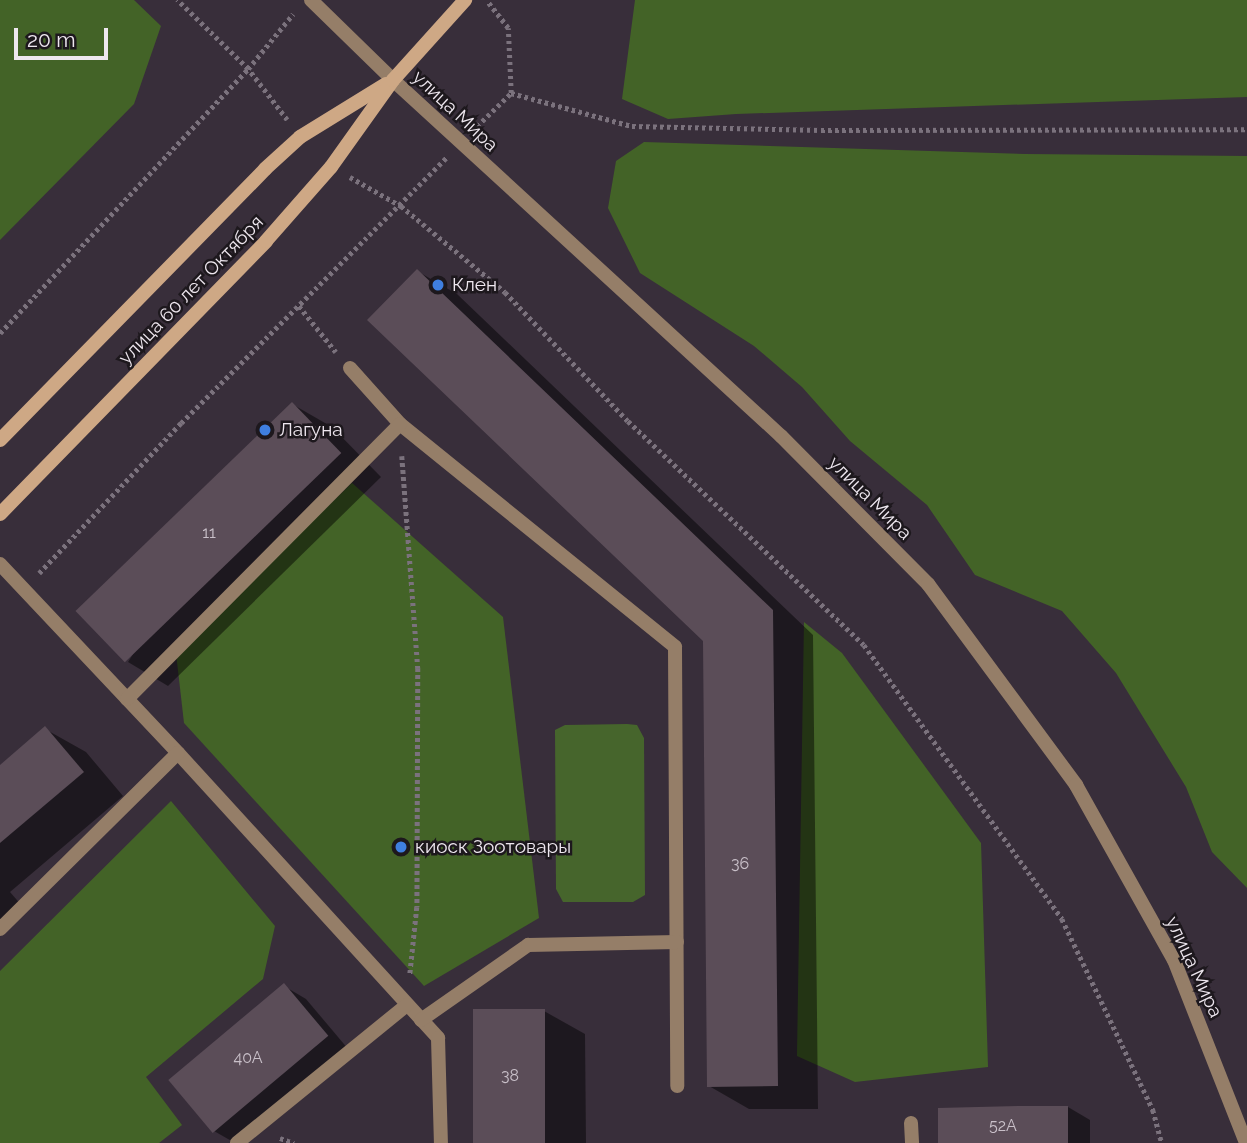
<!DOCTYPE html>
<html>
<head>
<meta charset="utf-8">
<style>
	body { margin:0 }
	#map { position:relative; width:1247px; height:1143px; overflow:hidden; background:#382e3a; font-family:Raleway,sans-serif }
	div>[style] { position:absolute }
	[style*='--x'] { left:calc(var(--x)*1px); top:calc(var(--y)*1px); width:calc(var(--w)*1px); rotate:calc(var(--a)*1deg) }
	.green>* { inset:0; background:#46652c }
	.forest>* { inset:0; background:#436327 }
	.shadow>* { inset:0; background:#0007 }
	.building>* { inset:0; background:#5b4d58; transform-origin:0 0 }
	.path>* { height:4.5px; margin-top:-2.25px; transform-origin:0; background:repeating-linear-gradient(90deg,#7b727d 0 3.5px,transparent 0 7px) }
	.service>* { height:14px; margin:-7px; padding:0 7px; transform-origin:7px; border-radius:7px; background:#957e68 }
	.minor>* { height:14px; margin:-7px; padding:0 7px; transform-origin:7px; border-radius:7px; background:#957e68 }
	.tertiary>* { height:14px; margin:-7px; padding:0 7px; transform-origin:7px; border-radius:7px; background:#957e68 }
	.secondary>* { height:14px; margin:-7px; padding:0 7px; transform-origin:7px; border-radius:7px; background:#cea885 }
	.dots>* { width:19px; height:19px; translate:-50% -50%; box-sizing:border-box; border:4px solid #1d181d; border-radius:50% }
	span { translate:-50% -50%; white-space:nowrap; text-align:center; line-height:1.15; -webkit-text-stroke:5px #1d181d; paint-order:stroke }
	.number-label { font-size:16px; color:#c9c0c9 }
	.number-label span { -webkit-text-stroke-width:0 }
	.street-label { font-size:19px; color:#eee7ef }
	.poi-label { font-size:19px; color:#eee7ef }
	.left { translate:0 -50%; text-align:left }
	.scale { position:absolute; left:14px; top:28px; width:94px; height:32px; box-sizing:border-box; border:4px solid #eee7ef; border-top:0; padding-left:9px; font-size:21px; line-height:24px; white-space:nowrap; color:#eee7ef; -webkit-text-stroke:5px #1d181d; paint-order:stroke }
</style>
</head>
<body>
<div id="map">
	<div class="green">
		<div style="clip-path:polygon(627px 724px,637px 725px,644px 738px,645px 895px,633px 902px,563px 902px,556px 889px,555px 730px,565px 725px)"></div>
	</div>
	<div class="forest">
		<div style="clip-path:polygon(0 0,134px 0,161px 26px,134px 104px,0 240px)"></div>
		<div style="clip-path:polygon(635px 0,1247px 0,1247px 97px,736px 114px,668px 119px,622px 99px)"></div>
		<div style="clip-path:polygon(644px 142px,1025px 154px,1247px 156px,1247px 888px,1212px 852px,1186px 787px,1116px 673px,1062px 611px,975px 575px,927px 505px,850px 441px,802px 387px,754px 346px,640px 273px,608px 208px,616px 161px)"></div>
		<div style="clip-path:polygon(352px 483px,503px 617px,539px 918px,424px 986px,184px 723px,176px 653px)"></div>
		<div style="clip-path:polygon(804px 622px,842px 653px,981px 843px,988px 1067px,855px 1082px,797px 1056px)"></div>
		<div style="clip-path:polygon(171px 801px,275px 926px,263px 979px,146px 1077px,182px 1125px,159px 1143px,0 1143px,0 971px)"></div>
	</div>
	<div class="shadow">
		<div style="clip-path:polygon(417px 271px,457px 294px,813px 635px,818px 1109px,749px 1109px,709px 1086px,705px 641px)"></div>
		<div style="clip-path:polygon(292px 404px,332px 427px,381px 477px,168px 686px,128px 662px)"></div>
		<div style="clip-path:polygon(45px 729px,86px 752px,123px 796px,10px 892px,23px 907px,0 927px,0 767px)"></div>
		<div style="clip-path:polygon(284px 986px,306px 999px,349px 1050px,235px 1143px,214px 1131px)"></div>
		<div style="clip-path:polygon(544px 1011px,585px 1034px,586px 1143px,477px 1143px)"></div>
		<div style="clip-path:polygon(1068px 1107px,1090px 1120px,1090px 1143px,940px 1143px)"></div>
	</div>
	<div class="building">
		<div style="clip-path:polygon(417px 269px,773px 610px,778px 1086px,707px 1087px,703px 641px,367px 320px)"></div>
		<div style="left:292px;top:402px;width:71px;height:301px;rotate:46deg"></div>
		<div style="clip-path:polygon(45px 726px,84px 772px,0 843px,0 765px)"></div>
		<div style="left:284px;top:983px;width:69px;height:151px;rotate:50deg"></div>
		<div style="left:545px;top:1009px;width:134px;height:72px;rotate:90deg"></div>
		<div style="clip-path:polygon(1021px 1106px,1068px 1106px,1068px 1143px,938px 1143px,938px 1108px)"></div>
	</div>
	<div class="path">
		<div style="--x:511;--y:93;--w:125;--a:15.3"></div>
		<div style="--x:632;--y:126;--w:189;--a:1.2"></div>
		<div style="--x:821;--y:130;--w:426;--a:-0.1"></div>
		<div style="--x:287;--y:120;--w:64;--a:-127.4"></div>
		<div style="--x:248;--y:69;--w:71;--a:-50.7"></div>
		<div style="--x:477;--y:126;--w:47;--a:-44.1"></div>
		<div style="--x:511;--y:93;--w:65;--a:-92.6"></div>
		<div style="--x:508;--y:28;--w:33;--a:-128"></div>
		<div style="--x:350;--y:177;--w:59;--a:29.6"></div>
		<div style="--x:401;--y:206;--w:135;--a:39.6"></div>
		<div style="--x:505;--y:292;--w:178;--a:46.4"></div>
		<div style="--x:628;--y:421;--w:325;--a:43.5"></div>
		<div style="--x:864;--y:645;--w:338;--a:54.1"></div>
		<div style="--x:1062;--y:919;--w:212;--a:64.5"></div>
		<div style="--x:1153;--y:1110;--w:34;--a:75"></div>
		<div style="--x:299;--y:306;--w:59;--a:51.2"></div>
		<div style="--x:0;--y:333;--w:362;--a:-46.8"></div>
		<div style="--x:248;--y:69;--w:99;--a:-135.8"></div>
		<div style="--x:402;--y:456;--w:213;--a:85.7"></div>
		<div style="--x:418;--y:668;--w:239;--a:90.2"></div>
		<div style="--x:417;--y:907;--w:68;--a:95.9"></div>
		<div style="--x:39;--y:573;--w:207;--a:-46.6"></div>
		<div style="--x:181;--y:423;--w:376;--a:-45"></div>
		<div style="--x:280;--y:1138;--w:15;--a:20"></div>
	</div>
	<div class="service">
		<div style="--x:350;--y:368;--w:75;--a:48.2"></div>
		<div style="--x:400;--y:424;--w:354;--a:39"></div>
		<div style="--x:675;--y:647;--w:439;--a:89.7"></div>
		<div style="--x:0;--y:564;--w:260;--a:46.7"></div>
		<div style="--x:178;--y:753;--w:386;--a:47.6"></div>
		<div style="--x:438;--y:1038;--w:105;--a:88.4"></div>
		<div style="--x:127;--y:699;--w:387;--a:-45.2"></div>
		<div style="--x:0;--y:929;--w:250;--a:-44.7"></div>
		<div style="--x:421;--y:1020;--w:131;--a:-35"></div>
		<div style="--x:528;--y:945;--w:149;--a:-1.2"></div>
		<div style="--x:911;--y:1123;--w:20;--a:87"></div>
		<div style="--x:237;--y:1143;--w:219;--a:-39.1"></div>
	</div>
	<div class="minor">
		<div style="--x:393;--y:80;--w:527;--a:42.54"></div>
		<div style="--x:781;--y:436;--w:209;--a:45.2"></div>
		<div style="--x:928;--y:584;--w:250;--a:53.6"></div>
		<div style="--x:1076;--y:785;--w:201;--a:60.8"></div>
		<div style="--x:1174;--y:960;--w:197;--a:68.5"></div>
	</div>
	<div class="tertiary">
		<div style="--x:311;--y:0;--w:115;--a:44.3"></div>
	</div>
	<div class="secondary">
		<div style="--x:0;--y:440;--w:379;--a:-45.6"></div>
		<div style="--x:265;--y:169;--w:47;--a:-42.4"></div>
		<div style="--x:300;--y:137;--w:101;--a:-31.6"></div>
		<div style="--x:0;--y:514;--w:381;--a:-45.7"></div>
		<div style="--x:266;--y:241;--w:98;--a:-48.7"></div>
		<div style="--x:331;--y:167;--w:107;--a:-54.5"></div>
		<div style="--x:393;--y:80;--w:108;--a:-48"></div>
	</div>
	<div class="dots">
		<div style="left:438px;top:285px;background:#3f7fe0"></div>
		<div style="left:265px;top:430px;background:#3f7fe0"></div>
		<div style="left:401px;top:847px;background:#3f7fe0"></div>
	</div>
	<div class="number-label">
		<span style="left:209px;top:533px">11</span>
		<span style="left:740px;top:864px">36</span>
		<span style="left:248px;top:1058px">40А</span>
		<span style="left:510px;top:1076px">38</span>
		<span style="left:1003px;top:1126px">52А</span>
	</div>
	<div class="street-label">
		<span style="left:455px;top:111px;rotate:43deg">улица Мира</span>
		<span style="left:191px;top:290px;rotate:-46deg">улица 60 лет Октября</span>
		<span style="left:870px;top:498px;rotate:45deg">улица Мира</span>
		<span style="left:1194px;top:967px;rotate:65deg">улица Мира</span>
	</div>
	<div class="poi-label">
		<span class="left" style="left:452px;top:285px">Клен</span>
		<span class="left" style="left:279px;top:430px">Лагуна</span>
		<span class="left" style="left:415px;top:847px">киоск Зоотовары</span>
	</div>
	<div class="scale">20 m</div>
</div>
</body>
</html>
